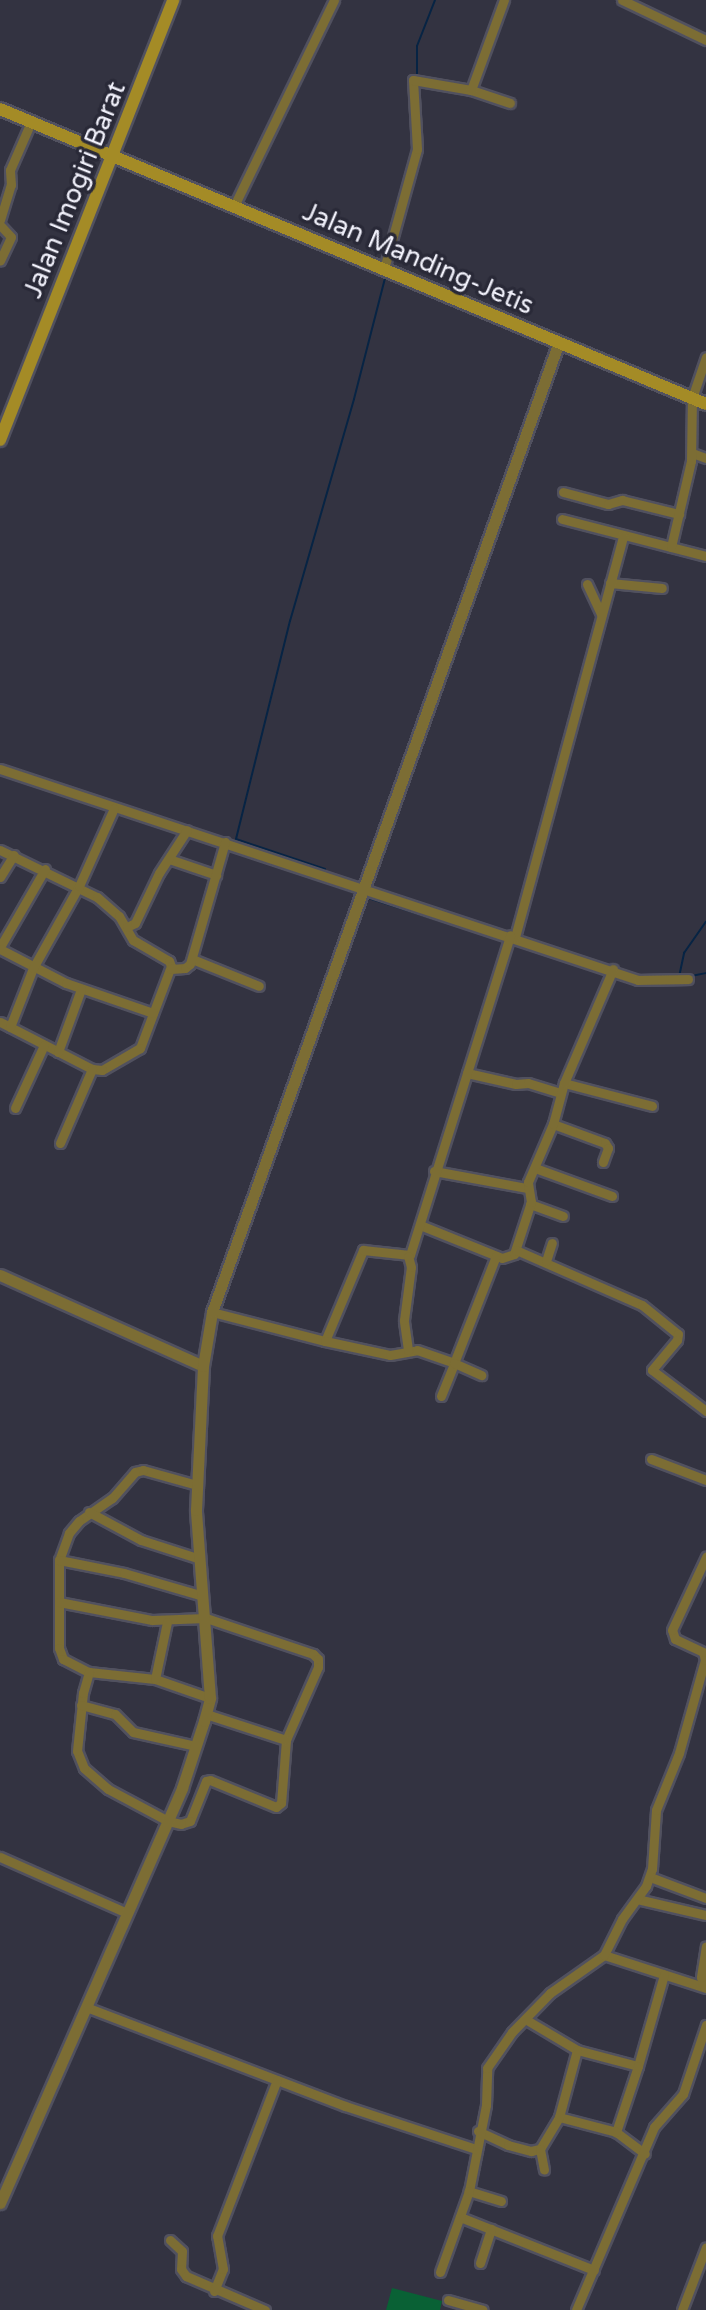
<!DOCTYPE html>
<html>
<head>
<meta charset="utf-8">
<style>
	body { margin:0 }
	#map { position:relative; width:706px; height:2310px; overflow:hidden; background:#333341; font-family:"Varela Round",sans-serif }
	div>[style] { position:absolute }
	[style*='--x'] { left:calc(var(--x)*1px); top:calc(var(--y)*1px); width:calc(var(--w)*1px); rotate:calc(var(--a)*1deg) }
	.green>* { inset:0; background:#096135 }
	.stream>* { height:2px; margin:-1px; padding:0 1px; transform-origin:1px; border-radius:1px; background:#072444 }
	.roads { filter:drop-shadow(2px 0 #51515f) drop-shadow(-2px 0 #51515f) drop-shadow(0 2px #51515f) drop-shadow(0 -2px #51515f) }
	.minor>* { height:9px; margin:-4.5px; padding:0 4.5px; transform-origin:4.5px; border-radius:4.5px; background:#7c6d34 }
	.tertiary>* { height:11px; margin:-5.5px; padding:0 5.5px; transform-origin:5.5px; border-radius:5.5px; background:#7c6d34 }
	.secondary>* { height:12px; margin:-6px; padding:0 6px; transform-origin:6px; border-radius:6px; background:#a48b26 }
	span { translate:-50% -50%; white-space:nowrap; text-align:center; line-height:1.15; -webkit-text-stroke:7px #292937; paint-order:stroke }
	.street-label { font-size:26px; color:#f1f1fb }
</style>
</head>
<body>
<div id="map">
	<div class="green">
		<div style="clip-path:polygon(392px 2288px,442px 2301px,440px 2310px,386px 2310px)"></div>
	</div>
	<div class="stream">
		<div style="--x:417;--y:75;--w:29;--a:-90"></div>
		<div style="--x:417;--y:46;--w:49;--a:-68.6"></div>
		<div style="--x:0;--y:774;--w:115;--a:18.3"></div>
		<div style="--x:115;--y:812;--w:70;--a:19.2"></div>
		<div style="--x:187;--y:837;--w:34;--a:17"></div>
		<div style="--x:225;--y:849;--w:137;--a:18.7"></div>
		<div style="--x:325;--y:869;--w:94;--a:-161.4"></div>
		<div style="--x:236;--y:839;--w:225;--a:-76.1"></div>
		<div style="--x:290;--y:621;--w:231;--a:-73.9"></div>
		<div style="--x:354;--y:399;--w:129;--a:-75.6"></div>
		<div style="--x:365;--y:897;--w:146;--a:17.6"></div>
		<div style="--x:510;--y:943;--w:25;--a:16"></div>
		<div style="--x:691;--y:976;--w:15;--a:-11"></div>
		<div style="--x:679;--y:977;--w:25;--a:-78"></div>
		<div style="--x:684;--y:953;--w:38;--a:-55"></div>
	</div>
	<div class="roads">
		<div class="minor">
			<div style="--x:622;--y:0;--w:93;--a:25.5"></div>
			<div style="--x:471;--y:90;--w:41;--a:18.4"></div>
			<div style="--x:234;--y:206;--w:229;--a:-64.1"></div>
			<div style="--x:0;--y:220;--w:37;--a:-73"></div>
			<div style="--x:11;--y:185;--w:15;--a:-94"></div>
			<div style="--x:10;--y:170;--w:52;--a:-66.4"></div>
			<div style="--x:0;--y:225;--w:16;--a:47"></div>
			<div style="--x:11;--y:237;--w:26;--a:115"></div>
			<div style="--x:384;--y:269;--w:124;--a:-74.6"></div>
			<div style="--x:417;--y:149;--w:69;--a:-93.3"></div>
			<div style="--x:413;--y:80;--w:59;--a:9.8"></div>
			<div style="--x:471;--y:90;--w:96;--a:-69.9"></div>
			<div style="--x:692;--y:453;--w:15;--a:20"></div>
			<div style="--x:563;--y:492;--w:47;--a:14.9"></div>
			<div style="--x:608;--y:504;--w:15;--a:-16"></div>
			<div style="--x:622;--y:500;--w:59;--a:13.8"></div>
			<div style="--x:562;--y:519;--w:149;--a:14.4"></div>
			<div style="--x:671;--y:547;--w:88;--a:-76.9"></div>
			<div style="--x:691;--y:461;--w:63;--a:-89.1"></div>
			<div style="--x:692;--y:398;--w:43;--a:-71.1"></div>
			<div style="--x:610;--y:583;--w:52;--a:5.5"></div>
			<div style="--x:587;--y:584;--w:33;--a:65"></div>
			<div style="--x:0;--y:769;--w:672;--a:18.3"></div>
			<div style="--x:638;--y:980;--w:50;--a:-1.1"></div>
			<div style="--x:0;--y:850;--w:108;--a:25.9"></div>
			<div style="--x:97;--y:897;--w:29;--a:41"></div>
			<div style="--x:119;--y:916;--w:28;--a:60"></div>
			<div style="--x:133;--y:940;--w:42;--a:30.3"></div>
			<div style="--x:169;--y:961;--w:5;--a:68"></div>
			<div style="--x:171;--y:966;--w:88;--a:110.7"></div>
			<div style="--x:140;--y:1048;--w:44;--a:149.9"></div>
			<div style="--x:102;--y:1070;--w:10;--a:-174"></div>
			<div style="--x:92;--y:1069;--w:103;--a:-152.9"></div>
			<div style="--x:169;--y:859;--w:50;--a:18.8"></div>
			<div style="--x:0;--y:877;--w:26;--a:-58"></div>
			<div style="--x:127;--y:927;--w:9;--a:-27"></div>
			<div style="--x:135;--y:923;--w:55;--a:-64.4"></div>
			<div style="--x:159;--y:873;--w:51;--a:-56.9"></div>
			<div style="--x:515;--y:937;--w:415;--a:-74.9"></div>
			<div style="--x:0;--y:947;--w:90;--a:-60"></div>
			<div style="--x:0;--y:949;--w:74;--a:27.3"></div>
			<div style="--x:66;--y:983;--w:92;--a:19"></div>
			<div style="--x:192;--y:959;--w:72;--a:21.9"></div>
			<div style="--x:171;--y:969;--w:14;--a:-4"></div>
			<div style="--x:185;--y:968;--w:6;--a:-39"></div>
			<div style="--x:190;--y:964;--w:127;--a:-74"></div>
			<div style="--x:10;--y:1027;--w:63;--a:-68.7"></div>
			<div style="--x:33;--y:968;--w:94;--a:-60.7"></div>
			<div style="--x:79;--y:886;--w:85;--a:-65.8"></div>
			<div style="--x:58;--y:1052;--w:67;--a:-69.9"></div>
			<div style="--x:467;--y:1073;--w:50;--a:12.7"></div>
			<div style="--x:516;--y:1084;--w:12;--a:-5"></div>
			<div style="--x:528;--y:1083;--w:34;--a:17"></div>
			<div style="--x:564;--y:1083;--w:91;--a:14.6"></div>
			<div style="--x:15;--y:1108;--w:69;--a:-65.3"></div>
			<div style="--x:553;--y:1124;--w:55;--a:20.1"></div>
			<div style="--x:605;--y:1143;--w:6;--a:59"></div>
			<div style="--x:608;--y:1148;--w:15;--a:110"></div>
			<div style="--x:60;--y:1143;--w:81;--a:-66.6"></div>
			<div style="--x:535;--y:1168;--w:82;--a:20"></div>
			<div style="--x:434;--y:1171;--w:95;--a:10.4"></div>
			<div style="--x:530;--y:1204;--w:35;--a:20"></div>
			<div style="--x:420;--y:1225;--w:88;--a:21.9"></div>
			<div style="--x:502;--y:1258;--w:13;--a:-18"></div>
			<div style="--x:514;--y:1254;--w:55;--a:-71.9"></div>
			<div style="--x:531;--y:1202;--w:20;--a:-99"></div>
			<div style="--x:528;--y:1182;--w:63;--a:-66.7"></div>
			<div style="--x:553;--y:1124;--w:42;--a:-75"></div>
			<div style="--x:564;--y:1083;--w:124;--a:-66.7"></div>
			<div style="--x:516;--y:1250;--w:137;--a:23.6"></div>
			<div style="--x:642;--y:1305;--w:46;--a:38.9"></div>
			<div style="--x:678;--y:1334;--w:6;--a:99"></div>
			<div style="--x:677;--y:1340;--w:39;--a:130"></div>
			<div style="--x:652;--y:1370;--w:68;--a:37.2"></div>
			<div style="--x:546;--y:1261;--w:19;--a:-72"></div>
			<div style="--x:212;--y:1312;--w:117;--a:14.4"></div>
			<div style="--x:325;--y:1341;--w:99;--a:-67.3"></div>
			<div style="--x:363;--y:1250;--w:47;--a:6.1"></div>
			<div style="--x:410;--y:1255;--w:335;--a:-72.6"></div>
			<div style="--x:325;--y:1341;--w:66;--a:12.2"></div>
			<div style="--x:390;--y:1355;--w:27;--a:-10"></div>
			<div style="--x:417;--y:1350;--w:39;--a:19"></div>
			<div style="--x:454;--y:1363;--w:115;--a:-68.6"></div>
			<div style="--x:408;--y:1350;--w:30;--a:-98"></div>
			<div style="--x:404;--y:1320;--w:53;--a:-82.5"></div>
			<div style="--x:411;--y:1267;--w:11;--a:-105"></div>
			<div style="--x:441;--y:1396;--w:35;--a:-68"></div>
			<div style="--x:454;--y:1363;--w:30;--a:24"></div>
			<div style="--x:651;--y:1459;--w:59;--a:20.9"></div>
			<div style="--x:197;--y:1485;--w:56;--a:-164.5"></div>
			<div style="--x:143;--y:1470;--w:8;--a:166"></div>
			<div style="--x:135;--y:1472;--w:35;--a:131"></div>
			<div style="--x:112;--y:1498;--w:40;--a:145.1"></div>
			<div style="--x:79;--y:1521;--w:16;--a:130"></div>
			<div style="--x:69;--y:1533;--w:29;--a:110"></div>
			<div style="--x:59;--y:1560;--w:88;--a:90"></div>
			<div style="--x:59;--y:1648;--w:12;--a:70"></div>
			<div style="--x:63;--y:1659;--w:29;--a:27"></div>
			<div style="--x:89;--y:1672;--w:66;--a:6.1"></div>
			<div style="--x:155;--y:1679;--w:58;--a:19.1"></div>
			<div style="--x:89;--y:1512;--w:59;--a:28.3"></div>
			<div style="--x:141;--y:1540;--w:59;--a:17.8"></div>
			<div style="--x:59;--y:1560;--w:66;--a:11.3"></div>
			<div style="--x:124;--y:1573;--w:82;--a:16.2"></div>
			<div style="--x:59;--y:1602;--w:95;--a:11"></div>
			<div style="--x:152;--y:1620;--w:54;--a:-2.1"></div>
			<div style="--x:206;--y:1618;--w:113;--a:18.6"></div>
			<div style="--x:313;--y:1654;--w:7;--a:45"></div>
			<div style="--x:318;--y:1659;--w:8;--a:90"></div>
			<div style="--x:318;--y:1667;--w:80;--a:113.7"></div>
			<div style="--x:286;--y:1740;--w:63;--a:94.5"></div>
			<div style="--x:281;--y:1803;--w:6;--a:141"></div>
			<div style="--x:276;--y:1807;--w:71;--a:-157.8"></div>
			<div style="--x:210;--y:1780;--w:4;--a:166"></div>
			<div style="--x:206;--y:1781;--w:43;--a:111.8"></div>
			<div style="--x:190;--y:1821;--w:9;--a:162"></div>
			<div style="--x:181;--y:1824;--w:13;--a:-167"></div>
			<div style="--x:168;--y:1821;--w:68;--a:-151.9"></div>
			<div style="--x:108;--y:1789;--w:32;--a:-139"></div>
			<div style="--x:84;--y:1768;--w:18;--a:-112"></div>
			<div style="--x:77;--y:1751;--w:58;--a:-84.1"></div>
			<div style="--x:83;--y:1693;--w:22;--a:-74"></div>
			<div style="--x:155;--y:1679;--w:58;--a:-78.1"></div>
			<div style="--x:81;--y:1705;--w:35;--a:15"></div>
			<div style="--x:115;--y:1714;--w:25;--a:45"></div>
			<div style="--x:133;--y:1732;--w:65;--a:12.5"></div>
			<div style="--x:206;--y:1714;--w:84;--a:18"></div>
			<div style="--x:0;--y:1857;--w:139;--a:23.8"></div>
			<div style="--x:650;--y:1877;--w:60;--a:20.6"></div>
			<div style="--x:637;--y:1899;--w:71;--a:13.1"></div>
			<div style="--x:604;--y:1955;--w:107;--a:17.9"></div>
			<div style="--x:704;--y:1987;--w:10;--a:-107"></div>
			<div style="--x:701;--y:1977;--w:31;--a:-81"></div>
			<div style="--x:86;--y:2007;--w:277;--a:20.9"></div>
			<div style="--x:345;--y:2106;--w:138;--a:18.2"></div>
			<div style="--x:525;--y:2019;--w:61;--a:30.8"></div>
			<div style="--x:577;--y:2050;--w:63;--a:14.7"></div>
			<div style="--x:638;--y:2066;--w:95;--a:-74.1"></div>
			<div style="--x:638;--y:2066;--w:70;--a:108.4"></div>
			<div style="--x:616;--y:2132;--w:36;--a:37"></div>
			<div style="--x:559;--y:2117;--w:59;--a:14.7"></div>
			<div style="--x:478;--y:2131;--w:33;--a:25"></div>
			<div style="--x:508;--y:2145;--w:24;--a:15"></div>
			<div style="--x:531;--y:2151;--w:9;--a:-13"></div>
			<div style="--x:540;--y:2149;--w:37;--a:-59"></div>
			<div style="--x:559;--y:2117;--w:69;--a:-75"></div>
			<div style="--x:540;--y:2149;--w:21;--a:79"></div>
			<div style="--x:501;--y:2201;--w:34;--a:-163"></div>
			<div style="--x:469;--y:2191;--w:88;--a:-78.8"></div>
			<div style="--x:486;--y:2105;--w:37;--a:-88"></div>
			<div style="--x:487;--y:2068;--w:44;--a:-55.2"></div>
			<div style="--x:512;--y:2032;--w:54;--a:-45.7"></div>
			<div style="--x:550;--y:1993;--w:66;--a:-35.1"></div>
			<div style="--x:604;--y:1955;--w:40;--a:-63.4"></div>
			<div style="--x:622;--y:1919;--w:41;--a:-54"></div>
			<div style="--x:646;--y:1886;--w:18;--a:-71"></div>
			<div style="--x:652;--y:1869;--w:59;--a:-86.1"></div>
			<div style="--x:656;--y:1810;--w:61;--a:-68"></div>
			<div style="--x:679;--y:1753;--w:97;--a:-74.4"></div>
			<div style="--x:705;--y:1660;--w:8;--a:-104"></div>
			<div style="--x:703;--y:1652;--w:31;--a:-155"></div>
			<div style="--x:675;--y:1639;--w:9;--a:-108"></div>
			<div style="--x:672;--y:1630;--w:81;--a:-65"></div>
			<div style="--x:460;--y:2217;--w:144;--a:21.6"></div>
			<div style="--x:170;--y:2240;--w:16;--a:43"></div>
			<div style="--x:182;--y:2251;--w:18;--a:93"></div>
			<div style="--x:181;--y:2269;--w:9;--a:54"></div>
			<div style="--x:186;--y:2276;--w:86;--a:23.3"></div>
			<div style="--x:480;--y:2263;--w:36;--a:-72"></div>
			<div style="--x:440;--y:2272;--w:86;--a:-70.3"></div>
			<div style="--x:214;--y:2291;--w:24;--a:-68"></div>
			<div style="--x:223;--y:2269;--w:34;--a:-100"></div>
			<div style="--x:217;--y:2236;--w:167;--a:-69"></div>
			<div style="--x:448;--y:2300;--w:36;--a:16"></div>
			<div style="--x:576;--y:2310;--w:199;--a:-66.9"></div>
			<div style="--x:654;--y:2127;--w:44;--a:-48.7"></div>
			<div style="--x:683;--y:2094;--w:73;--a:-71.6"></div>
			<div style="--x:682;--y:2310;--w:67;--a:-69.1"></div>
		</div>
		<div class="tertiary">
			<div style="--x:0;--y:1275;--w:222;--a:24.1"></div>
			<div style="--x:0;--y:2203;--w:453;--a:-66.3"></div>
			<div style="--x:182;--y:1788;--w:71;--a:-71.8"></div>
			<div style="--x:204;--y:1721;--w:24;--a:-75"></div>
			<div style="--x:210;--y:1698;--w:189;--a:-94.3"></div>
			<div style="--x:196;--y:1510;--w:144;--a:-87.2"></div>
			<div style="--x:203;--y:1366;--w:55;--a:-80.5"></div>
			<div style="--x:212;--y:1312;--w:1030;--a:-70.32"></div>
		</div>
		<div class="secondary">
			<div style="--x:0;--y:109;--w:765;--a:22.68"></div>
			<div style="--x:0;--y:440;--w:473;--a:-68.5"></div>
		</div>
	</div>
	<div class="street-label">
		<span style="left:75px;top:190px;rotate:-68deg">Jalan Imogiri Barat</span>
		<span style="left:418px;top:259px;rotate:23deg">Jalan Manding-Jetis</span>
	</div>
</div>
</body>
</html>
